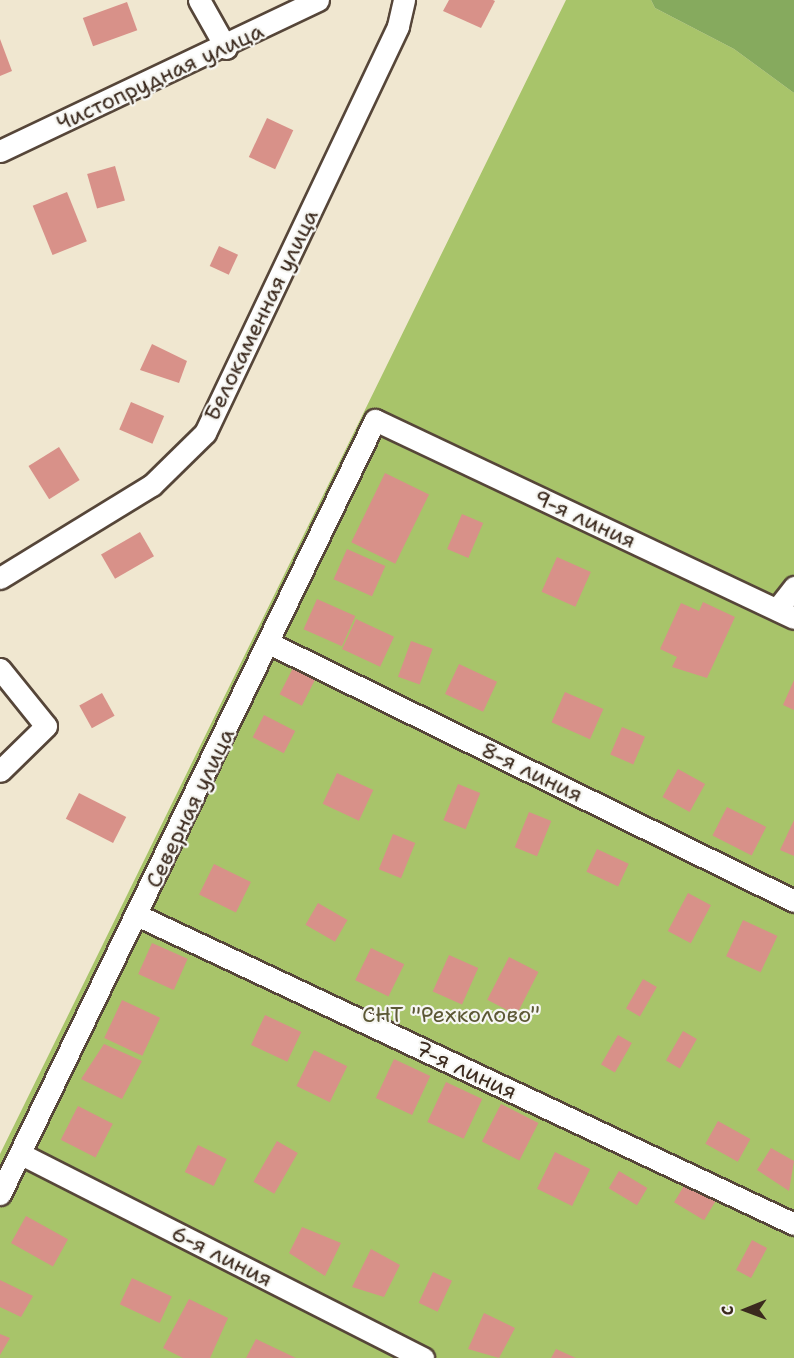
<!DOCTYPE html>
<html>
<head>
<meta charset="utf-8">
<style>
	body { margin:0 }
	#map { position:relative; width:794px; height:1358px; overflow:hidden; background:#f0e7d0; font-family:"Shantell Sans",sans-serif }
	div>[style] { position:absolute }
	[style*='--x'] { left:calc(var(--x)*1px); top:calc(var(--y)*1px); width:calc(var(--w)*1px); rotate:calc(var(--a)*1deg) }
	.green>* { inset:0; background:#a8c46a }
	.forest>* { inset:0; background:#86aa5e }
	.building>* { inset:0; background:#d89189; transform-origin:0 0 }
	.roads { filter:drop-shadow(2px 0 #564639) drop-shadow(-2px 0 #564639) drop-shadow(0 2px #564639) drop-shadow(0 -2px #564639) }
	.minor>* { height:21px; margin:-10.5px; padding:0 10.5px; transform-origin:10.5px; border-radius:10.5px; background:#fff }
	span { translate:-50% -50%; white-space:nowrap; text-align:center; line-height:1.15; -webkit-text-stroke:4.5px #f6f6f2; paint-order:stroke }
	.street-label { font-size:22px; color:#3b2a1e }
	.park-label { font-size:22px; color:#5c5835 }
	.north { position:absolute; left:716px; top:1280px; width:60px; height:60px; -webkit-text-stroke:4px #f6f6f2; paint-order:stroke; rotate:269deg; font-size:16px; font-weight:700; line-height:24px; text-align:center; color:#3b2a1e }
	.north::after { content:''; display:block; margin:auto; width:21px; height:27px; background:#3b2a1e; clip-path:polygon(50% 0,100% 100%,50% 72%,0 100%) }
</style>
</head>
<body>
<div id="map">
	<div class="green">
		<div style="clip-path:polygon(566px 0,651px 0,655px 8px,734px 49px,794px 93px,794px 1358px,0 1358px,0 1154px)"></div>
	</div>
	<div class="forest">
		<div style="clip-path:polygon(651px 0,794px 0,794px 93px,734px 49px,655px 8px)"></div>
	</div>
	<div class="building">
		<div style="clip-path:polygon(449px 0,493px 0,495px 1px,481px 28px,443px 11px)"></div>
		<div style="left:127px;top:2px;width:30px;height:47px;rotate:70deg"></div>
		<div style="clip-path:polygon(0 39px,12px 71px,0 76px)"></div>
		<div style="left:267px;top:118px;width:29px;height:43px;rotate:25deg"></div>
		<div style="left:115px;top:166px;width:36px;height:29px;rotate:74deg"></div>
		<div style="left:67px;top:192px;width:53px;height:37px;rotate:68deg"></div>
		<div style="left:219px;top:246px;width:21px;height:22px;rotate:25deg"></div>
		<div style="clip-path:polygon(152px 344px,187px 361px,179px 383px,140px 370px)"></div>
		<div style="left:131px;top:402px;width:36px;height:30px;rotate:23deg"></div>
		<div style="left:59px;top:447px;width:39px;height:36px;rotate:58deg"></div>
		<div style="left:385px;top:473px;width:49px;height:77px;rotate:26deg"></div>
		<div style="left:462px;top:514px;width:23px;height:38px;rotate:23deg"></div>
		<div style="left:140px;top:532px;width:28px;height:45px;rotate:60deg"></div>
		<div style="left:347px;top:549px;width:42px;height:33px;rotate:24deg"></div>
		<div style="left:557px;top:557px;width:37px;height:38px;rotate:24deg"></div>
		<div style="left:317px;top:599px;width:42px;height:33px;rotate:24deg"></div>
		<div style="clip-path:polygon(703px 602px,735px 617px,707px 678px,672px 667px,677px 657px,660px 649px,681px 603px,699px 611px)"></div>
		<div style="left:356px;top:619px;width:42px;height:33px;rotate:25deg"></div>
		<div style="left:411px;top:641px;width:23px;height:38px;rotate:20deg"></div>
		<div style="left:295px;top:664px;width:25px;height:34px;rotate:27deg"></div>
		<div style="left:459px;top:664px;width:42px;height:33px;rotate:25deg"></div>
		<div style="clip-path:polygon(794px 680px,794px 710px,783px 705px)"></div>
		<div style="left:565px;top:692px;width:42px;height:33px;rotate:24deg"></div>
		<div style="left:102px;top:693px;width:26px;height:26px;rotate:61deg"></div>
		<div style="left:264px;top:715px;width:35px;height:25px;rotate:27deg"></div>
		<div style="left:622px;top:727px;width:25px;height:30px;rotate:23deg"></div>
		<div style="left:678px;top:769px;width:31px;height:32px;rotate:29deg"></div>
		<div style="left:337px;top:773px;width:40px;height:34px;rotate:25deg"></div>
		<div style="left:458px;top:784px;width:24px;height:39px;rotate:22deg"></div>
		<div style="left:79px;top:793px;width:53px;height:29px;rotate:27deg"></div>
		<div style="left:727px;top:807px;width:44px;height:32px;rotate:27deg"></div>
		<div style="left:529px;top:812px;width:24px;height:38px;rotate:22deg"></div>
		<div style="clip-path:polygon(794px 820px,794px 856px,780px 850px)"></div>
		<div style="left:393px;top:834px;width:24px;height:38px;rotate:22deg"></div>
		<div style="left:597px;top:849px;width:35px;height:25px;rotate:25deg"></div>
		<div style="left:214px;top:864px;width:41px;height:34px;rotate:26deg"></div>
		<div style="left:688px;top:893px;width:26px;height:43px;rotate:28deg"></div>
		<div style="left:318px;top:903px;width:34px;height:25px;rotate:30deg"></div>
		<div style="left:743px;top:920px;width:38px;height:40px;rotate:25deg"></div>
		<div style="left:152px;top:943px;width:39px;height:34px;rotate:24deg"></div>
		<div style="left:371px;top:948px;width:37px;height:36px;rotate:26deg"></div>
		<div style="left:449px;top:955px;width:32px;height:40px;rotate:24deg"></div>
		<div style="left:509px;top:957px;width:33px;height:48px;rotate:27deg"></div>
		<div style="left:643px;top:979px;width:16px;height:34px;rotate:30deg"></div>
		<div style="left:122px;top:1000px;width:42px;height:42px;rotate:25deg"></div>
		<div style="left:265px;top:1015px;width:40px;height:33px;rotate:25deg"></div>
		<div style="left:683px;top:1031px;width:16px;height:34px;rotate:30deg"></div>
		<div style="left:618px;top:1035px;width:16px;height:34px;rotate:30deg"></div>
		<div style="clip-path:polygon(104px 1044px,142px 1061px,122px 1099px,81px 1079px)"></div>
		<div style="left:314px;top:1050px;width:37px;height:40px;rotate:26deg"></div>
		<div style="left:394px;top:1059px;width:40px;height:43px;rotate:25deg"></div>
		<div style="left:446px;top:1082px;width:40px;height:44px;rotate:25deg"></div>
		<div style="left:501px;top:1104px;width:42px;height:42px;rotate:27deg"></div>
		<div style="left:78px;top:1106px;width:39px;height:38px;rotate:27deg"></div>
		<div style="left:718px;top:1121px;width:37px;height:26px;rotate:29deg"></div>
		<div style="left:277px;top:1141px;width:24px;height:47px;rotate:30deg"></div>
		<div style="left:198px;top:1145px;width:32px;height:30px;rotate:26deg"></div>
		<div style="clip-path:polygon(771px 1148px,794px 1161px,789px 1191px,757px 1170px)"></div>
		<div style="left:555px;top:1152px;width:39px;height:41px;rotate:26deg"></div>
		<div style="left:619px;top:1171px;width:33px;height:20px;rotate:31deg"></div>
		<div style="left:688px;top:1179px;width:35px;height:27px;rotate:31deg"></div>
		<div style="left:26px;top:1216px;width:48px;height:31px;rotate:29deg"></div>
		<div style="clip-path:polygon(302px 1227px,341px 1243px,325px 1276px,289px 1253px)"></div>
		<div style="left:752px;top:1240px;width:17px;height:34px;rotate:28deg"></div>
		<div style="clip-path:polygon(371px 1249px,400px 1265px,384px 1297px,352px 1287px)"></div>
		<div style="left:433px;top:1272px;width:21px;height:34px;rotate:25deg"></div>
		<div style="left:132px;top:1278px;width:44px;height:29px;rotate:25deg"></div>
		<div style="clip-path:polygon(0 1280px,33px 1296px,21px 1317px,0 1307px)"></div>
		<div style="clip-path:polygon(189px 1299px,228px 1318px,210px 1358px,183px 1358px,163px 1348px)"></div>
		<div style="clip-path:polygon(484px 1313px,515px 1328px,499px 1358px,468px 1349px)"></div>
		<div style="clip-path:polygon(0 1334px,10px 1338px,0 1355px)"></div>
		<div style="clip-path:polygon(256px 1339px,296px 1358px,246px 1358px)"></div>
		<div style="clip-path:polygon(556px 1349px,576px 1358px,551px 1358px)"></div>
	</div>
	<div class="roads">
		<div class="minor">
			<div style="--x:199;--y:0;--w:55;--a:60.6"></div>
			<div style="--x:0;--y:151;--w:352;--a:-25.4"></div>
			<div style="--x:0;--y:578;--w:178;--a:-31.5"></div>
			<div style="--x:152;--y:485;--w:74;--a:-44.5"></div>
			<div style="--x:205;--y:433;--w:450;--a:-64.6"></div>
			<div style="--x:398;--y:26;--w:27;--a:-77"></div>
			<div style="--x:777;--y:609;--w:28;--a:-52"></div>
			<div style="--x:269;--y:643;--w:585;--a:26.17"></div>
			<div style="--x:0;--y:669;--w:73;--a:51.1"></div>
			<div style="--x:46;--y:726;--w:64;--a:135.6"></div>
			<div style="--x:139;--y:916;--w:724;--a:25.18"></div>
			<div style="--x:21;--y:1154;--w:451;--a:26.9"></div>
			<div style="--x:0;--y:1194;--w:860;--a:-64.15"></div>
			<div style="--x:375;--y:420;--w:463;--a:25.3"></div>
		</div>
	</div>
	<div class="street-label">
		<span style="left:160px;top:77px;rotate:-25deg">Чистопрудная улица</span>
		<span style="left:261px;top:315px;rotate:-64deg">Белокаменная улица</span>
		<span style="left:585px;top:519px;rotate:25deg">9-я линия</span>
		<span style="left:532px;top:772px;rotate:26deg">8-я линия</span>
		<span style="left:190px;top:808px;rotate:-64deg">Северная улица</span>
		<span style="left:466px;top:1070px;rotate:25deg">7-я линия</span>
		<span style="left:222px;top:1256px;rotate:27deg">6-я линия</span>
	</div>
	<div class="park-label">
		<span style="left:451px;top:1015px">СНТ "Рехколово"</span>
	</div>
	<div class="north">С</div>
</div>
</body>
</html>
